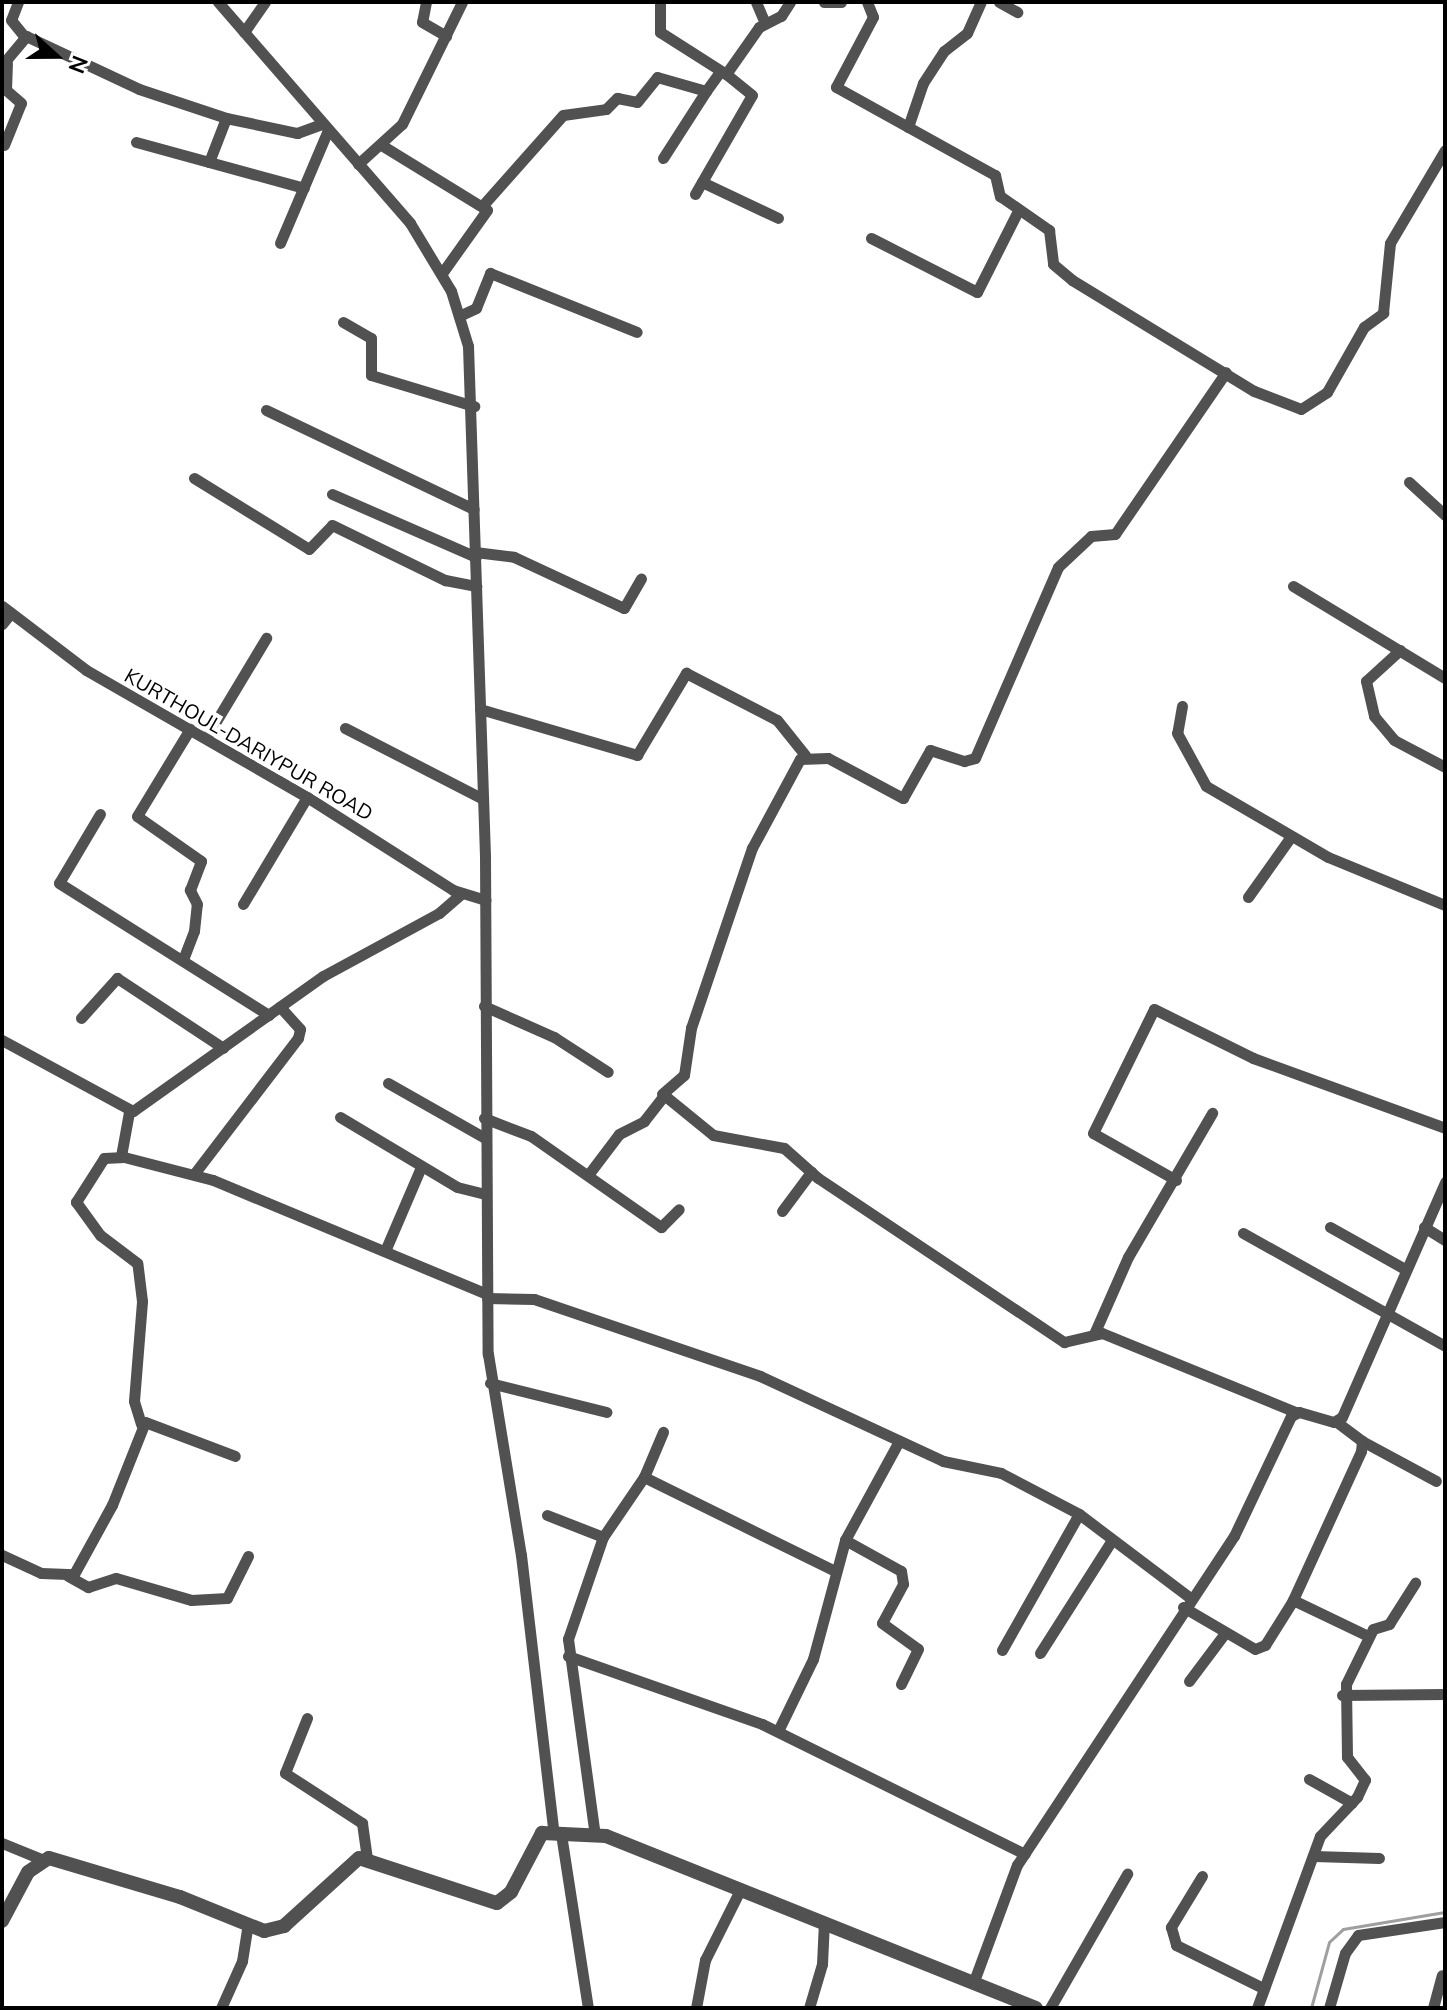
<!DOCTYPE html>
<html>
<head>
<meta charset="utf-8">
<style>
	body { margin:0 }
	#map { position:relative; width:1447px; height:2010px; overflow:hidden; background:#fff; font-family:Mulish,sans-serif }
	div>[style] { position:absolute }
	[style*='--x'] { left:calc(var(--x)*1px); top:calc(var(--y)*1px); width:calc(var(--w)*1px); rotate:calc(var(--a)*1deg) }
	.stream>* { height:3px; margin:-1.5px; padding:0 1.5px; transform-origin:1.5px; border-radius:1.5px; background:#9f9f9f }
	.minor>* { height:11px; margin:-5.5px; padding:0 5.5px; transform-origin:5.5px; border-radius:5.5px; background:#515151 }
	.tertiary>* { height:14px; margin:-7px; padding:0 7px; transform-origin:7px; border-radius:7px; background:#515151 }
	span { translate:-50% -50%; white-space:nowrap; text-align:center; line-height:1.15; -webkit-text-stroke:8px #fff; paint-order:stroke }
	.street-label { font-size:20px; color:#000 }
	.frame { position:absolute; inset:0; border:4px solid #000; pointer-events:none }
	.north { position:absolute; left:16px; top:16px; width:80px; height:80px; -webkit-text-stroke:6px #fff; paint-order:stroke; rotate:111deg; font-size:22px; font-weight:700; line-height:32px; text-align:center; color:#000 }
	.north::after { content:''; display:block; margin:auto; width:28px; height:36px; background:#000; clip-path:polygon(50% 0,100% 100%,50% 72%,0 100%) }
</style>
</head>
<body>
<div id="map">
	<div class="stream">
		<div style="--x:1311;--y:2008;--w:68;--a:-74.7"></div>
		<div style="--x:1329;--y:1942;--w:19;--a:-43"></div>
		<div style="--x:1343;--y:1929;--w:103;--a:-9.5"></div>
	</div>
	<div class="minor">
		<div style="--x:18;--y:2;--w:19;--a:111"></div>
		<div style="--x:11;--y:20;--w:21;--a:51"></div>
		<div style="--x:218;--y:2;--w:293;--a:49"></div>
		<div style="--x:410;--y:223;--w:79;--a:58.9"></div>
		<div style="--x:451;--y:291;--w:58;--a:72.8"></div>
		<div style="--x:468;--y:346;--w:510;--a:88.09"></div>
		<div style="--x:485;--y:856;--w:498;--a:89.7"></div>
		<div style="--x:488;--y:1354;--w:204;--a:80.7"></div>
		<div style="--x:521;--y:1555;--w:281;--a:83.3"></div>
		<div style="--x:426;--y:2;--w:20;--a:101"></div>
		<div style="--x:422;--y:22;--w:28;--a:30"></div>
		<div style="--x:660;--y:2;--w:30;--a:90"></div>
		<div style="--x:660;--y:32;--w:78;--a:32.5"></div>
		<div style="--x:726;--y:74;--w:57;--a:-54.9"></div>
		<div style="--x:759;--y:27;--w:25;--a:-27"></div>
		<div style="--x:781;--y:16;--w:17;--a:-57"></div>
		<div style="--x:756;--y:2;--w:23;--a:67"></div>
		<div style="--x:824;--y:2;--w:17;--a:0"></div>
		<div style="--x:867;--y:2;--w:16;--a:68"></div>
		<div style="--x:873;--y:17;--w:79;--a:117.9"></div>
		<div style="--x:836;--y:87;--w:182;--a:29"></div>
		<div style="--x:995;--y:175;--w:22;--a:77"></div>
		<div style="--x:1000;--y:196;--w:60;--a:34.8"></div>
		<div style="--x:1049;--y:230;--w:34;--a:83"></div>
		<div style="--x:1053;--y:264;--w:25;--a:40"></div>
		<div style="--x:1072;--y:280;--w:213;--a:31.4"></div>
		<div style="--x:1254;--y:391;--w:50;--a:21"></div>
		<div style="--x:1301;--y:409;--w:31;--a:-33"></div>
		<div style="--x:1327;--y:392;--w:75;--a:-60.4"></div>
		<div style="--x:1364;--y:327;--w:24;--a:-36"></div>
		<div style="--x:1383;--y:313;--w:70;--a:-84.3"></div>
		<div style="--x:1390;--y:243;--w:108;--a:-59.4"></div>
		<div style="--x:999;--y:2;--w:21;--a:29"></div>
		<div style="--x:244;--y:32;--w:37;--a:-55"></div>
		<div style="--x:2;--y:65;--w:38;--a:-50"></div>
		<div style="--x:26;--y:36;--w:125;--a:25.1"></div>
		<div style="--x:139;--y:89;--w:92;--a:18.4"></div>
		<div style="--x:226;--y:118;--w:73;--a:11.9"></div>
		<div style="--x:297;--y:133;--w:27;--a:-20"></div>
		<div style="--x:908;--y:127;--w:46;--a:-71.2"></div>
		<div style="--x:923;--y:83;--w:38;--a:-57"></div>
		<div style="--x:944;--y:51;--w:29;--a:-38"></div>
		<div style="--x:967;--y:33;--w:34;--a:-66"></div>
		<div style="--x:136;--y:142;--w:174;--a:15.3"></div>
		<div style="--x:4;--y:145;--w:45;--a:-68"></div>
		<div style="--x:21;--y:103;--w:20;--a:-139"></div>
		<div style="--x:6;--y:90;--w:27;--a:-88"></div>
		<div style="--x:383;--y:146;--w:122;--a:31.6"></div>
		<div style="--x:487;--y:210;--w:77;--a:125.5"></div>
		<div style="--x:663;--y:158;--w:80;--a:-57.3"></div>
		<div style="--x:209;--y:162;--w:47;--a:-68.9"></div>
		<div style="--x:358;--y:164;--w:59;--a:-42.3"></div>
		<div style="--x:402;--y:124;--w:136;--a:-63.8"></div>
		<div style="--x:702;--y:182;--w:84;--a:25.3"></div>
		<div style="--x:695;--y:194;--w:114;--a:-60.1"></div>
		<div style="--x:752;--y:95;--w:33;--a:-141"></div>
		<div style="--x:483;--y:205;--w:120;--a:-48.4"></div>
		<div style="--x:563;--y:115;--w:43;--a:-7.9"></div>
		<div style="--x:606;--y:109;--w:16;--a:-45"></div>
		<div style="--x:617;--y:98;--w:20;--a:11"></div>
		<div style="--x:637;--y:102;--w:32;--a:-51"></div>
		<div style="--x:657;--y:77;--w:51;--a:15.9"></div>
		<div style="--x:706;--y:91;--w:24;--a:-54"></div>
		<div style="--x:871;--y:238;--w:119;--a:27"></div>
		<div style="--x:977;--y:292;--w:91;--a:-63.2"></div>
		<div style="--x:280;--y:243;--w:123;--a:-67"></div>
		<div style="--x:459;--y:316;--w:19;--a:-25"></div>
		<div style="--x:476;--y:308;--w:38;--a:-68"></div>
		<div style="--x:490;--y:273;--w:158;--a:21.9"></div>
		<div style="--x:343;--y:322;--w:32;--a:30"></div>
		<div style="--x:371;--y:338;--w:37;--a:90"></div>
		<div style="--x:371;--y:375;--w:108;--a:16.8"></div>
		<div style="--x:266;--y:410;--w:230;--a:25.5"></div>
		<div style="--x:194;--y:478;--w:135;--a:31.7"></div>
		<div style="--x:309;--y:549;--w:33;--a:-46"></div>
		<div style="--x:332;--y:525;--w:126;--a:26"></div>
		<div style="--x:445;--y:580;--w:32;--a:11"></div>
		<div style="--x:1409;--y:482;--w:49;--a:42.5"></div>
		<div style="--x:332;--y:494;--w:157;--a:23.6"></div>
		<div style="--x:475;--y:552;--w:39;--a:7"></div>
		<div style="--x:514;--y:557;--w:121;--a:24.9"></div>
		<div style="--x:624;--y:608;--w:34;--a:-60"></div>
		<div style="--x:1293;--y:586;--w:178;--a:31.2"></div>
		<div style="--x:2;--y:606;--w:106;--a:37.3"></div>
		<div style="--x:86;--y:670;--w:255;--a:29.9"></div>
		<div style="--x:307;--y:797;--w:173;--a:32.5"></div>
		<div style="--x:453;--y:890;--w:34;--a:17"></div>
		<div style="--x:2;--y:624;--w:14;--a:-51"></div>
		<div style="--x:1400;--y:650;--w:46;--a:137.6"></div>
		<div style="--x:1366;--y:681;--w:36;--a:77"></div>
		<div style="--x:1374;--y:716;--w:31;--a:50"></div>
		<div style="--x:1394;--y:740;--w:58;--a:27.9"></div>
		<div style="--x:1182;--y:706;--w:27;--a:100"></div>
		<div style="--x:1177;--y:733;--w:60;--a:61.3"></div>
		<div style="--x:1206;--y:786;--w:141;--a:30.2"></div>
		<div style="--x:1328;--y:857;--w:126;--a:22.3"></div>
		<div style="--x:480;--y:709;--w:164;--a:16.3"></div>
		<div style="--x:637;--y:755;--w:96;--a:-59.1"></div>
		<div style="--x:686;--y:673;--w:102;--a:27.3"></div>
		<div style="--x:777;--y:720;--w:45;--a:51.3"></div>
		<div style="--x:345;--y:728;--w:155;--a:27.2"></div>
		<div style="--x:206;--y:738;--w:117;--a:-59"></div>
		<div style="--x:100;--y:814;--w:80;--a:120.7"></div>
		<div style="--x:59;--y:883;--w:248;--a:32.2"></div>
		<div style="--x:1248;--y:897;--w:72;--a:-54.6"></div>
		<div style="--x:243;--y:904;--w:125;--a:-59.1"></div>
		<div style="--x:184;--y:957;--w:28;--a:-69"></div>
		<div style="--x:194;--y:931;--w:27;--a:-84"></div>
		<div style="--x:197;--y:904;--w:16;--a:-117"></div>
		<div style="--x:190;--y:890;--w:31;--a:-69"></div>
		<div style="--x:201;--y:861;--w:78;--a:-144.9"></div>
		<div style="--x:137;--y:816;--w:102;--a:-58.7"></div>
		<div style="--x:484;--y:1006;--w:77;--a:23.9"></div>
		<div style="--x:554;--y:1037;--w:64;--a:32.9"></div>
		<div style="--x:81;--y:1018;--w:54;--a:-48"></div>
		<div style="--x:117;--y:978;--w:127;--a:33.4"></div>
		<div style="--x:2;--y:1040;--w:149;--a:28.5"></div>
		<div style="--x:133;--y:1111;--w:233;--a:-35.4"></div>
		<div style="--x:323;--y:976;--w:132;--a:-28.5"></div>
		<div style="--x:439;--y:913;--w:29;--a:-41"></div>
		<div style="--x:388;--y:1083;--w:112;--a:29.6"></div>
		<div style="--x:662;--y:1094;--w:29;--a:-41"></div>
		<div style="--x:684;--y:1075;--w:48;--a:-81.5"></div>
		<div style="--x:691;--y:1028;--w:190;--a:-71.3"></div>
		<div style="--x:752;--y:848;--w:101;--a:-61.7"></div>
		<div style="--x:800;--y:759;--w:28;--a:-2"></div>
		<div style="--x:828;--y:758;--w:85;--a:28.1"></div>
		<div style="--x:903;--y:798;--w:55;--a:-60.6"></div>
		<div style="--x:930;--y:750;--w:36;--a:18"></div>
		<div style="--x:964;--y:761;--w:11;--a:-15"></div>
		<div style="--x:975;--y:758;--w:208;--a:-66.5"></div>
		<div style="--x:1058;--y:567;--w:45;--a:-43.2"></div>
		<div style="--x:1091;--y:536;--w:24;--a:-5"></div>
		<div style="--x:1115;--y:534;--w:196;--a:-55.6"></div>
		<div style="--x:340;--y:1117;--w:136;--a:30.9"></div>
		<div style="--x:457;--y:1187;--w:30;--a:14"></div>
		<div style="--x:484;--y:1118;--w:50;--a:21"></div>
		<div style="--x:531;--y:1136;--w:159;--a:35"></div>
		<div style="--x:661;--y:1227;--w:25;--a:-45"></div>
		<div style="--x:121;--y:1156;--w:45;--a:-79.7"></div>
		<div style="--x:194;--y:1174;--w:171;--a:-52.6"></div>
		<div style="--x:298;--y:1038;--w:9;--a:-77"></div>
		<div style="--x:300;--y:1029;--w:30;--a:-132"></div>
		<div style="--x:588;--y:1175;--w:51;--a:-52.9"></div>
		<div style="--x:619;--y:1134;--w:28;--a:-27"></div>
		<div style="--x:644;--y:1121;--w:33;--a:-52"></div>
		<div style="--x:664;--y:1095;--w:63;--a:39.2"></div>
		<div style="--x:713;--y:1135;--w:72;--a:10.4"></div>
		<div style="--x:784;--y:1148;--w:45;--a:41.4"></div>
		<div style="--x:818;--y:1178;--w:296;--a:33.7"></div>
		<div style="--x:1064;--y:1342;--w:39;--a:-13"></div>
		<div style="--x:1102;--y:1333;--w:209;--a:22.2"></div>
		<div style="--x:1176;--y:1180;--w:95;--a:-150.5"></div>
		<div style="--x:1093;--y:1133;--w:138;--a:-63.8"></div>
		<div style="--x:1154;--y:1009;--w:110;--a:26.3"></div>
		<div style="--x:1253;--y:1058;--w:204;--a:20"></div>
		<div style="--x:782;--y:1211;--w:49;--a:-53.4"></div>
		<div style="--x:1330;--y:1227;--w:84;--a:29.3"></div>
		<div style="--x:1424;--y:1227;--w:25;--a:32"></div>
		<div style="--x:1243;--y:1233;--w:231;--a:29.2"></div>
		<div style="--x:385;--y:1251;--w:91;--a:-66.8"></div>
		<div style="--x:487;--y:1298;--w:47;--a:1.2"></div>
		<div style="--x:534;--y:1299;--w:239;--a:18.8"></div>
		<div style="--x:760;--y:1376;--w:202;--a:24.9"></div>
		<div style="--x:943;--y:1461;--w:59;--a:11.7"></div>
		<div style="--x:1001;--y:1473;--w:88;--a:27.7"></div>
		<div style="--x:1079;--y:1514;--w:138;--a:37"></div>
		<div style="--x:1094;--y:1334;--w:84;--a:-66.2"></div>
		<div style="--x:1128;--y:1257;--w:167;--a:-59.7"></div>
		<div style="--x:490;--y:1383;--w:120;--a:14"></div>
		<div style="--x:141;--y:1424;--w:24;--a:-107"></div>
		<div style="--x:134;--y:1401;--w:100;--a:-85.4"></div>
		<div style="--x:142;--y:1301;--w:38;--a:-97"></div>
		<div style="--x:137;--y:1263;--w:46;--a:-142.9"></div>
		<div style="--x:100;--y:1235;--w:41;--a:-126"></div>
		<div style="--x:76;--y:1202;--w:52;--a:-57.5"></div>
		<div style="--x:104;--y:1158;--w:20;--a:-3"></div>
		<div style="--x:124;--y:1157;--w:92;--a:14.5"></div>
		<div style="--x:213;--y:1180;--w:297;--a:22.6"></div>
		<div style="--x:1362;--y:1441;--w:84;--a:28.4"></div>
		<div style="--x:644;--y:1477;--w:211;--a:26.2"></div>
		<div style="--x:547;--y:1515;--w:60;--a:21.4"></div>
		<div style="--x:845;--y:1540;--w:64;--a:29"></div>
		<div style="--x:901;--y:1571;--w:13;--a:81"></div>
		<div style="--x:903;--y:1584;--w:44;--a:118.3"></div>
		<div style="--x:882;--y:1623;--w:44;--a:35.8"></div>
		<div style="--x:918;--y:1649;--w:39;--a:116"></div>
		<div style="--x:2;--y:1555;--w:43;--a:24.8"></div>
		<div style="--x:41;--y:1573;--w:33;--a:2"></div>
		<div style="--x:74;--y:1574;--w:79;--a:-61.2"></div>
		<div style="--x:112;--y:1505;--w:89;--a:-68.3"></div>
		<div style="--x:145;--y:1422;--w:96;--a:20.7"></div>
		<div style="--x:68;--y:1576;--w:23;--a:29"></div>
		<div style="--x:88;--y:1587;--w:29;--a:-18"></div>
		<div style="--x:116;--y:1578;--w:78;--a:16.3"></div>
		<div style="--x:191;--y:1600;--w:36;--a:-3"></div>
		<div style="--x:227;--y:1598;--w:47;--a:-63.4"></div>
		<div style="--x:1293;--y:1600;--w:83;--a:25.6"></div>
		<div style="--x:1183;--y:1607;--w:83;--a:30.3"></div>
		<div style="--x:1255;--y:1649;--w:11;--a:-22"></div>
		<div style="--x:1265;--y:1645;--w:51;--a:-57.9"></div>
		<div style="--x:1292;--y:1602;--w:166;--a:-65.4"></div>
		<div style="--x:1361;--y:1451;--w:10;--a:-84"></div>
		<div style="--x:1362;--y:1441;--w:31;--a:-143"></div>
		<div style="--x:1002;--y:1650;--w:156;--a:-60.5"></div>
		<div style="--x:1040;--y:1653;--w:134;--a:-57.5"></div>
		<div style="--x:568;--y:1656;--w:206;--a:19.3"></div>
		<div style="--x:762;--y:1724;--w:293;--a:26.3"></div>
		<div style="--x:1189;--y:1681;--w:60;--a:-53.1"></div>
		<div style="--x:1342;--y:1695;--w:103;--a:-0.6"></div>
		<div style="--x:307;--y:1718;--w:59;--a:111.8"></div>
		<div style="--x:285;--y:1773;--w:92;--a:33"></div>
		<div style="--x:362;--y:1823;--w:34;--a:82"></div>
		<div style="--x:778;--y:1731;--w:80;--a:-64.1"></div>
		<div style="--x:813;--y:1659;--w:123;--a:-74.9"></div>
		<div style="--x:845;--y:1540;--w:113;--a:-61.4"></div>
		<div style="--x:1309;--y:1779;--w:49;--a:29.2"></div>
		<div style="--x:561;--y:1834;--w:176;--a:81.2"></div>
		<div style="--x:595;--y:1836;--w:199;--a:-97.8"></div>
		<div style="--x:568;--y:1639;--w:108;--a:-71.1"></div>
		<div style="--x:603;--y:1537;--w:73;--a:-55.7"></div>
		<div style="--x:644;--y:1477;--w:49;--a:-67.1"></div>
		<div style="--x:2;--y:1843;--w:42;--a:22.3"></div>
		<div style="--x:1314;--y:1856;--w:65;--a:1.8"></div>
		<div style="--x:1202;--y:1876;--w:60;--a:121.3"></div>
		<div style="--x:1171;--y:1927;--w:19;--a:74"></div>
		<div style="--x:1176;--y:1945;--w:97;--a:26.3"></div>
		<div style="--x:974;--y:1981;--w:124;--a:-69.7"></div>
		<div style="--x:1017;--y:1865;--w:394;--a:-56.6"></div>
		<div style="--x:1234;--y:1536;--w:133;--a:-64.6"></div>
		<div style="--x:1291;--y:1416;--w:9;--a:-27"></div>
		<div style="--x:1299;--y:1412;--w:36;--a:16"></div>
		<div style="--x:1334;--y:1422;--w:9;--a:-32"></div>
		<div style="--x:1342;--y:1417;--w:257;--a:-66.3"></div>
		<div style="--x:221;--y:2008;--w:51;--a:-65.9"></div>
		<div style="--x:242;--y:1961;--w:33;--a:-81"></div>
		<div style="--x:696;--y:2008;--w:49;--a:-79.4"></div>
		<div style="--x:705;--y:1960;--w:80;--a:-63.4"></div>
		<div style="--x:809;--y:2008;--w:46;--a:-73.5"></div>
		<div style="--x:822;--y:1964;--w:42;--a:-87.3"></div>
		<div style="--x:1050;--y:2008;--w:155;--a:-60.1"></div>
		<div style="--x:1257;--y:2008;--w:183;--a:-69.9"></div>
		<div style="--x:1320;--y:1836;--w:54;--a:-46.5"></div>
		<div style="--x:1357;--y:1797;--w:19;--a:-65"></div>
		<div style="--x:1365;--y:1780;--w:29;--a:-128"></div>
		<div style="--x:1347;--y:1757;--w:73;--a:-90.8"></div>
		<div style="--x:1346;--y:1684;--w:61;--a:-63.9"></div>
		<div style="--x:1373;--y:1629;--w:17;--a:-17"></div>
		<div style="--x:1389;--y:1624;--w:49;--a:-57.6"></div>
		<div style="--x:1329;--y:2008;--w:57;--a:-73.8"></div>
		<div style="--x:1345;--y:1953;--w:22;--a:-54"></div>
		<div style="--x:1358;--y:1935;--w:88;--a:-8.5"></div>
		<div style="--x:1433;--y:2008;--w:34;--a:-75"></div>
	</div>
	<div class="tertiary">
		<div style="--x:2;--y:1921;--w:55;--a:-62"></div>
		<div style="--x:28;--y:1872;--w:25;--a:-34"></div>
		<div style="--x:49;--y:1858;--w:137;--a:16.6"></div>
		<div style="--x:180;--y:1897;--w:91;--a:22"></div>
		<div style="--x:264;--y:1931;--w:21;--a:-14"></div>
		<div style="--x:284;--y:1926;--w:101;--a:-42.2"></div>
		<div style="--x:359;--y:1858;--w:145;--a:18.1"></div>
		<div style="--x:497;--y:1903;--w:18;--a:-38"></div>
		<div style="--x:511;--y:1892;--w:67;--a:-62.3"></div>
		<div style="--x:542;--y:1833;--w:64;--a:2.7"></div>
		<div style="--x:606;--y:1836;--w:463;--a:21.8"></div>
	</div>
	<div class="street-label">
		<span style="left:249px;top:744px;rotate:30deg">KURTHOUL-DARIYPUR ROAD</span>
	</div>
	<div class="frame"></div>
	<div class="north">N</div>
</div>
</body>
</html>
